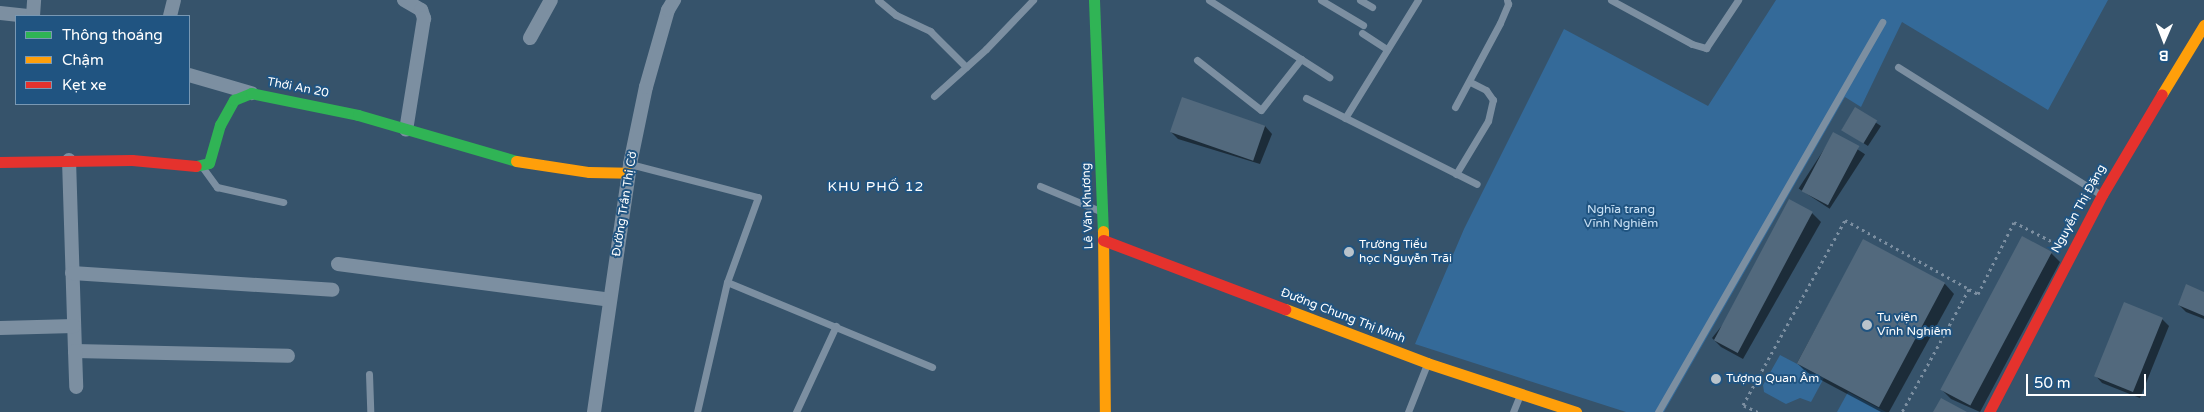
<!DOCTYPE html>
<html>
<head>
<meta charset="utf-8">
<style>
	body { margin:0 }
	#map { position:relative; width:2204px; height:412px; overflow:hidden; background:#36536b; font-family:"Varela Round",sans-serif }
	div>[style] { position:absolute }
	[style*='--x'] { left:calc(var(--x)*1px); top:calc(var(--y)*1px); width:calc(var(--w)*1px); rotate:calc(var(--a)*1deg) }
	.green>* { inset:0; background:#346a99 }
	.shadow>* { inset:0; background:#0007; transform-origin:0 0 }
	.building>* { inset:0; background:#52697d; transform-origin:0 0 }
	.path>* { height:3px; margin-top:-1.5px; transform-origin:0; background:repeating-linear-gradient(90deg,#7c8fa1 0 2.5px,transparent 0 6.5px) }
	.lane>* { height:7px; margin:-3.5px; padding:0 3.5px; transform-origin:3.5px; border-radius:3.5px; background:#7c8fa1 }
	.street>* { height:14px; margin:-7px; padding:0 7px; transform-origin:7px; border-radius:7px; background:#7c8fa1 }
	.fast>* { height:11px; margin:-5.5px; padding:0 5.5px; transform-origin:5.5px; border-radius:5.5px; background:#30b455 }
	.slow>* { height:11px; margin:-5.5px; padding:0 5.5px; transform-origin:5.5px; border-radius:5.5px; background:#ff9f0a }
	.jam>* { height:11px; margin:-5.5px; padding:0 5.5px; transform-origin:5.5px; border-radius:5.5px; background:#e5322d }
	.dots>* { width:14px; height:14px; translate:-50% -50%; box-sizing:border-box; border:2px solid #205481; border-radius:50% }
	span { translate:-50% -50%; white-space:nowrap; text-align:center; line-height:1.15; -webkit-text-stroke:4px #205481; paint-order:stroke }
	.street-label { font-size:12px; color:#fff }
	.park-label { font-size:12px; color:#cae2f6 }
	.poi-label { font-size:12px; color:#fff }
	.left { translate:0 -50%; text-align:left }
	.neighbourhood-label { font-size:14px; color:#fff; letter-spacing:1px }
	.legend { position:absolute; left:15px; top:15px; width:175px; height:90px; box-sizing:border-box; background:#205481; border:1px solid #7998b3; margin:0; padding:6px 9px; list-style:none; font-size:15px; color:#fff }
	.legend li { display:flex; align-items:center; gap:10px; height:25px }
	.legend b { width:25px; border:1px solid #7998b3 }
	.north { position:absolute; left:2139px; top:15px; width:50px; height:50px; -webkit-text-stroke:4px #205481; paint-order:stroke; rotate:181deg; font-size:14px; font-weight:700; line-height:20px; text-align:center; color:#fff }
	.north::after { content:''; display:block; margin:auto; width:18px; height:22px; background:#fff; clip-path:polygon(50% 0,100% 100%,50% 72%,0 100%) }
	.scale { position:absolute; left:2026px; top:374px; width:120px; height:22px; box-sizing:border-box; border:2px solid #fff; border-top:0; padding-left:6px; font-size:15px; line-height:18px; white-space:nowrap; color:#fff; -webkit-text-stroke:4px #205481; paint-order:stroke }
</style>
</head>
<body>
<div id="map">
	<div class="green">
		<div style="clip-path:polygon(1776px 0,2108px 0,2048px 110px,1902px 22px,1861px 107px,1845px 97px,1664px 412px,1626px 412px,1415px 344px,1464px 229px,1564px 29px,1708px 106px)"></div>
		<div style="clip-path:polygon(1780px 355px,1824px 378px,1811px 402px,1800px 398px,1786px 404px,1764px 392px,1763px 385px)"></div>
		<div style="clip-path:polygon(1848px 392px,1886px 412px,1837px 412px)"></div>
	</div>
	<div class="shadow">
		<div style="clip-path:polygon(1182px 99px,1265px 126px,1272px 134px,1260px 164px,1178px 139px,1171px 132px)"></div>
		<div style="left:1855px;top:109px;width:31px;height:24px;rotate:33deg"></div>
		<div style="left:1834px;top:134px;width:37px;height:65px;rotate:33deg"></div>
		<div style="clip-path:polygon(1812px 213px,1821px 222px,1743px 359px,1721px 347px,1712px 338px)"></div>
		<div style="clip-path:polygon(1863px 241px,1945px 284px,1954px 294px,1889px 412px,1881px 412px,1806px 372px,1797px 363px)"></div>
		<div style="clip-path:polygon(2051px 253px,2060px 262px,1980px 412px,1951px 399px,1942px 390px)"></div>
		<div style="clip-path:polygon(2204px 293px,2204px 319px,2186px 312px,2179px 305px)"></div>
		<div style="clip-path:polygon(2162px 319px,2169px 326px,2140px 398px,2102px 383px,2095px 375px)"></div>
	</div>
	<div class="building">
		<div style="left:1182px;top:97px;width:88px;height:37px;rotate:19deg"></div>
		<div style="left:1855px;top:107px;width:26px;height:27px;rotate:31deg"></div>
		<div style="left:1833px;top:132px;width:30px;height:67px;rotate:28deg"></div>
		<div style="left:1789px;top:199px;width:27px;height:160px;rotate:28deg"></div>
		<div style="left:2022px;top:236px;width:34px;height:174px;rotate:28deg"></div>
		<div style="left:1863px;top:239px;width:93px;height:141px;rotate:28deg"></div>
		<div style="clip-path:polygon(2186px 284px,2204px 292px,2204px 316px,2178px 305px)"></div>
		<div style="left:2124px;top:302px;width:42px;height:80px;rotate:22deg"></div>
		<div style="clip-path:polygon(1941px 398px,1967px 412px,1933px 412px)"></div>
	</div>
	<div class="path">
		<div style="--x:1969;--y:289;--w:10;--a:29"></div>
		<div style="--x:1978;--y:294;--w:80;--a:-63.4"></div>
		<div style="--x:2014;--y:222;--w:48;--a:27.1"></div>
		<div style="--x:1758;--y:412;--w:17;--a:-155"></div>
		<div style="--x:1743;--y:405;--w:211;--a:-61.1"></div>
		<div style="--x:1845;--y:220;--w:142;--a:29.1"></div>
		<div style="--x:1969;--y:289;--w:140;--a:118.6"></div>
	</div>
	<div class="lane">
		<div style="--x:878;--y:0;--w:23;--a:40"></div>
		<div style="--x:896;--y:15;--w:38;--a:25"></div>
		<div style="--x:930;--y:31;--w:51;--a:45"></div>
		<div style="--x:1209;--y:0;--w:143;--a:32.7"></div>
		<div style="--x:1321;--y:0;--w:49;--a:30.8"></div>
		<div style="--x:1360;--y:0;--w:14;--a:30"></div>
		<div style="--x:1611;--y:0;--w:92;--a:28.5"></div>
		<div style="--x:1692;--y:44;--w:15;--a:16"></div>
		<div style="--x:1706;--y:48;--w:58;--a:-56.3"></div>
		<div style="--x:1362;--y:33;--w:30;--a:33"></div>
		<div style="--x:1197;--y:60;--w:81;--a:38"></div>
		<div style="--x:1261;--y:110;--w:65;--a:-51.9"></div>
		<div style="--x:1898;--y:67;--w:240;--a:32.2"></div>
		<div style="--x:934;--y:96;--w:70;--a:-42.1"></div>
		<div style="--x:986;--y:49;--w:68;--a:-46.2"></div>
		<div style="--x:1306;--y:98;--w:191;--a:26.7"></div>
		<div style="--x:1455;--y:107;--w:95;--a:-61.8"></div>
		<div style="--x:1500;--y:23;--w:21;--a:-67"></div>
		<div style="--x:1508;--y:4;--w:4;--a:-104"></div>
		<div style="--x:1345;--y:118;--w:139;--a:-58.3"></div>
		<div style="--x:630;--y:164;--w:132;--a:14.5"></div>
		<div style="--x:758;--y:197;--w:90;--a:110"></div>
		<div style="--x:727;--y:282;--w:222;--a:22.5"></div>
		<div style="--x:203;--y:168;--w:24;--a:54"></div>
		<div style="--x:217;--y:187;--w:68;--a:12.8"></div>
		<div style="--x:1456;--y:174;--w:62;--a:-58.9"></div>
		<div style="--x:1488;--y:121;--w:22;--a:-77"></div>
		<div style="--x:1493;--y:100;--w:12;--a:-125"></div>
		<div style="--x:1486;--y:90;--w:18;--a:-153"></div>
		<div style="--x:1040;--y:186;--w:65;--a:22.6"></div>
		<div style="--x:369;--y:374;--w:38;--a:88"></div>
		<div style="--x:697;--y:412;--w:133;--a:-77"></div>
		<div style="--x:796;--y:412;--w:95;--a:-65.1"></div>
		<div style="--x:1408;--y:412;--w:52;--a:-68.4"></div>
		<div style="--x:1513;--y:412;--w:18;--a:-68"></div>
		<div style="--x:1658;--y:412;--w:450;--a:-60.1"></div>
	</div>
	<div class="street">
		<div style="--x:404;--y:0;--w:20;--a:30"></div>
		<div style="--x:421;--y:10;--w:9;--a:69"></div>
		<div style="--x:424;--y:18;--w:113;--a:99.1"></div>
		<div style="--x:0;--y:13;--w:28;--a:6"></div>
		<div style="--x:33;--y:16;--w:16;--a:-86"></div>
		<div style="--x:170;--y:16;--w:16;--a:-76"></div>
		<div style="--x:530;--y:38;--w:43;--a:-61.1"></div>
		<div style="--x:189;--y:75;--w:65;--a:16.2"></div>
		<div style="--x:69;--y:160;--w:191;--a:88.2"></div>
		<div style="--x:75;--y:351;--w:213;--a:1.3"></div>
		<div style="--x:338;--y:264;--w:274;--a:7.5"></div>
		<div style="--x:72;--y:273;--w:261;--a:3.7"></div>
		<div style="--x:0;--y:328;--w:74;--a:-1.5"></div>
		<div style="--x:75;--y:351;--w:36;--a:88"></div>
		<div style="--x:594;--y:412;--w:251;--a:-81.7"></div>
		<div style="--x:630;--y:164;--w:79;--a:-78.3"></div>
		<div style="--x:646;--y:87;--w:80;--a:-74.1"></div>
		<div style="--x:668;--y:10;--w:12;--a:-59"></div>
	</div>
	<div class="fast">
		<div style="--x:1094;--y:0;--w:231;--a:87.8"></div>
		<div style="--x:196;--y:166;--w:13;--a:-13"></div>
		<div style="--x:209;--y:163;--w:40;--a:-74"></div>
		<div style="--x:220;--y:125;--w:29;--a:-61"></div>
		<div style="--x:234;--y:100;--w:18;--a:-22"></div>
		<div style="--x:251;--y:93;--w:109;--a:11.6"></div>
		<div style="--x:358;--y:115;--w:165;--a:16.2"></div>
	</div>
	<div class="slow">
		<div style="--x:2162;--y:94;--w:81;--a:-58.7"></div>
		<div style="--x:516;--y:161;--w:74;--a:8.6"></div>
		<div style="--x:589;--y:172;--w:39;--a:1"></div>
		<div style="--x:1103;--y:231;--w:181;--a:89.4"></div>
		<div style="--x:1285;--y:309;--w:152;--a:20.8"></div>
		<div style="--x:1427;--y:363;--w:157;--a:18.2"></div>
	</div>
	<div class="jam">
		<div style="--x:0;--y:162;--w:132;--a:-0.9"></div>
		<div style="--x:132;--y:160;--w:64;--a:5.4"></div>
		<div style="--x:1103;--y:240;--w:195;--a:20.8"></div>
		<div style="--x:1989;--y:412;--w:245;--a:-62.5"></div>
		<div style="--x:2102;--y:195;--w:117;--a:-59.3"></div>
	</div>
	<div class="dots">
		<div style="left:1349px;top:252px;background:#b9c3cb"></div>
		<div style="left:1867px;top:325px;background:#b9c3cb"></div>
		<div style="left:1716px;top:379px;background:#b9c3cb"></div>
	</div>
	<div class="street-label">
		<span style="left:298px;top:88px;rotate:11deg">Thới An 20</span>
		<span style="left:625px;top:204px;rotate:-81deg">Đường Trần Thị Cờ</span>
		<span style="left:1088px;top:206px;rotate:-92deg">Lê Văn Khương</span>
		<span style="left:2079px;top:209px;rotate:-61deg">Nguyễn Thị Đặng</span>
		<span style="left:1343px;top:316px;rotate:21deg">Đường Chung Thị Minh</span>
	</div>
	<div class="park-label">
		<span style="left:1621px;top:217px">Nghĩa trang<br>Vĩnh Nghiêm</span>
	</div>
	<div class="poi-label">
		<span class="left" style="left:1359px;top:252px">Trường Tiểu<br>học Nguyễn Trãi</span>
		<span class="left" style="left:1877px;top:325px">Tu viện<br>Vĩnh Nghiêm</span>
		<span class="left" style="left:1726px;top:379px">Tượng Quan Âm</span>
	</div>
	<div class="neighbourhood-label">
		<span style="left:876px;top:187px">KHU PHỐ 12</span>
	</div>
	<ul class="legend">
	<li><b style="height:6px;background:#30b455"></b>Thông thoáng</li>
	<li><b style="height:6px;background:#ff9f0a"></b>Chậm</li>
	<li><b style="height:6px;background:#e5322d"></b>Kẹt xe</li>
	</ul>
	<div class="north">B</div>
	<div class="scale">50 m</div>
</div>
</body>
</html>
